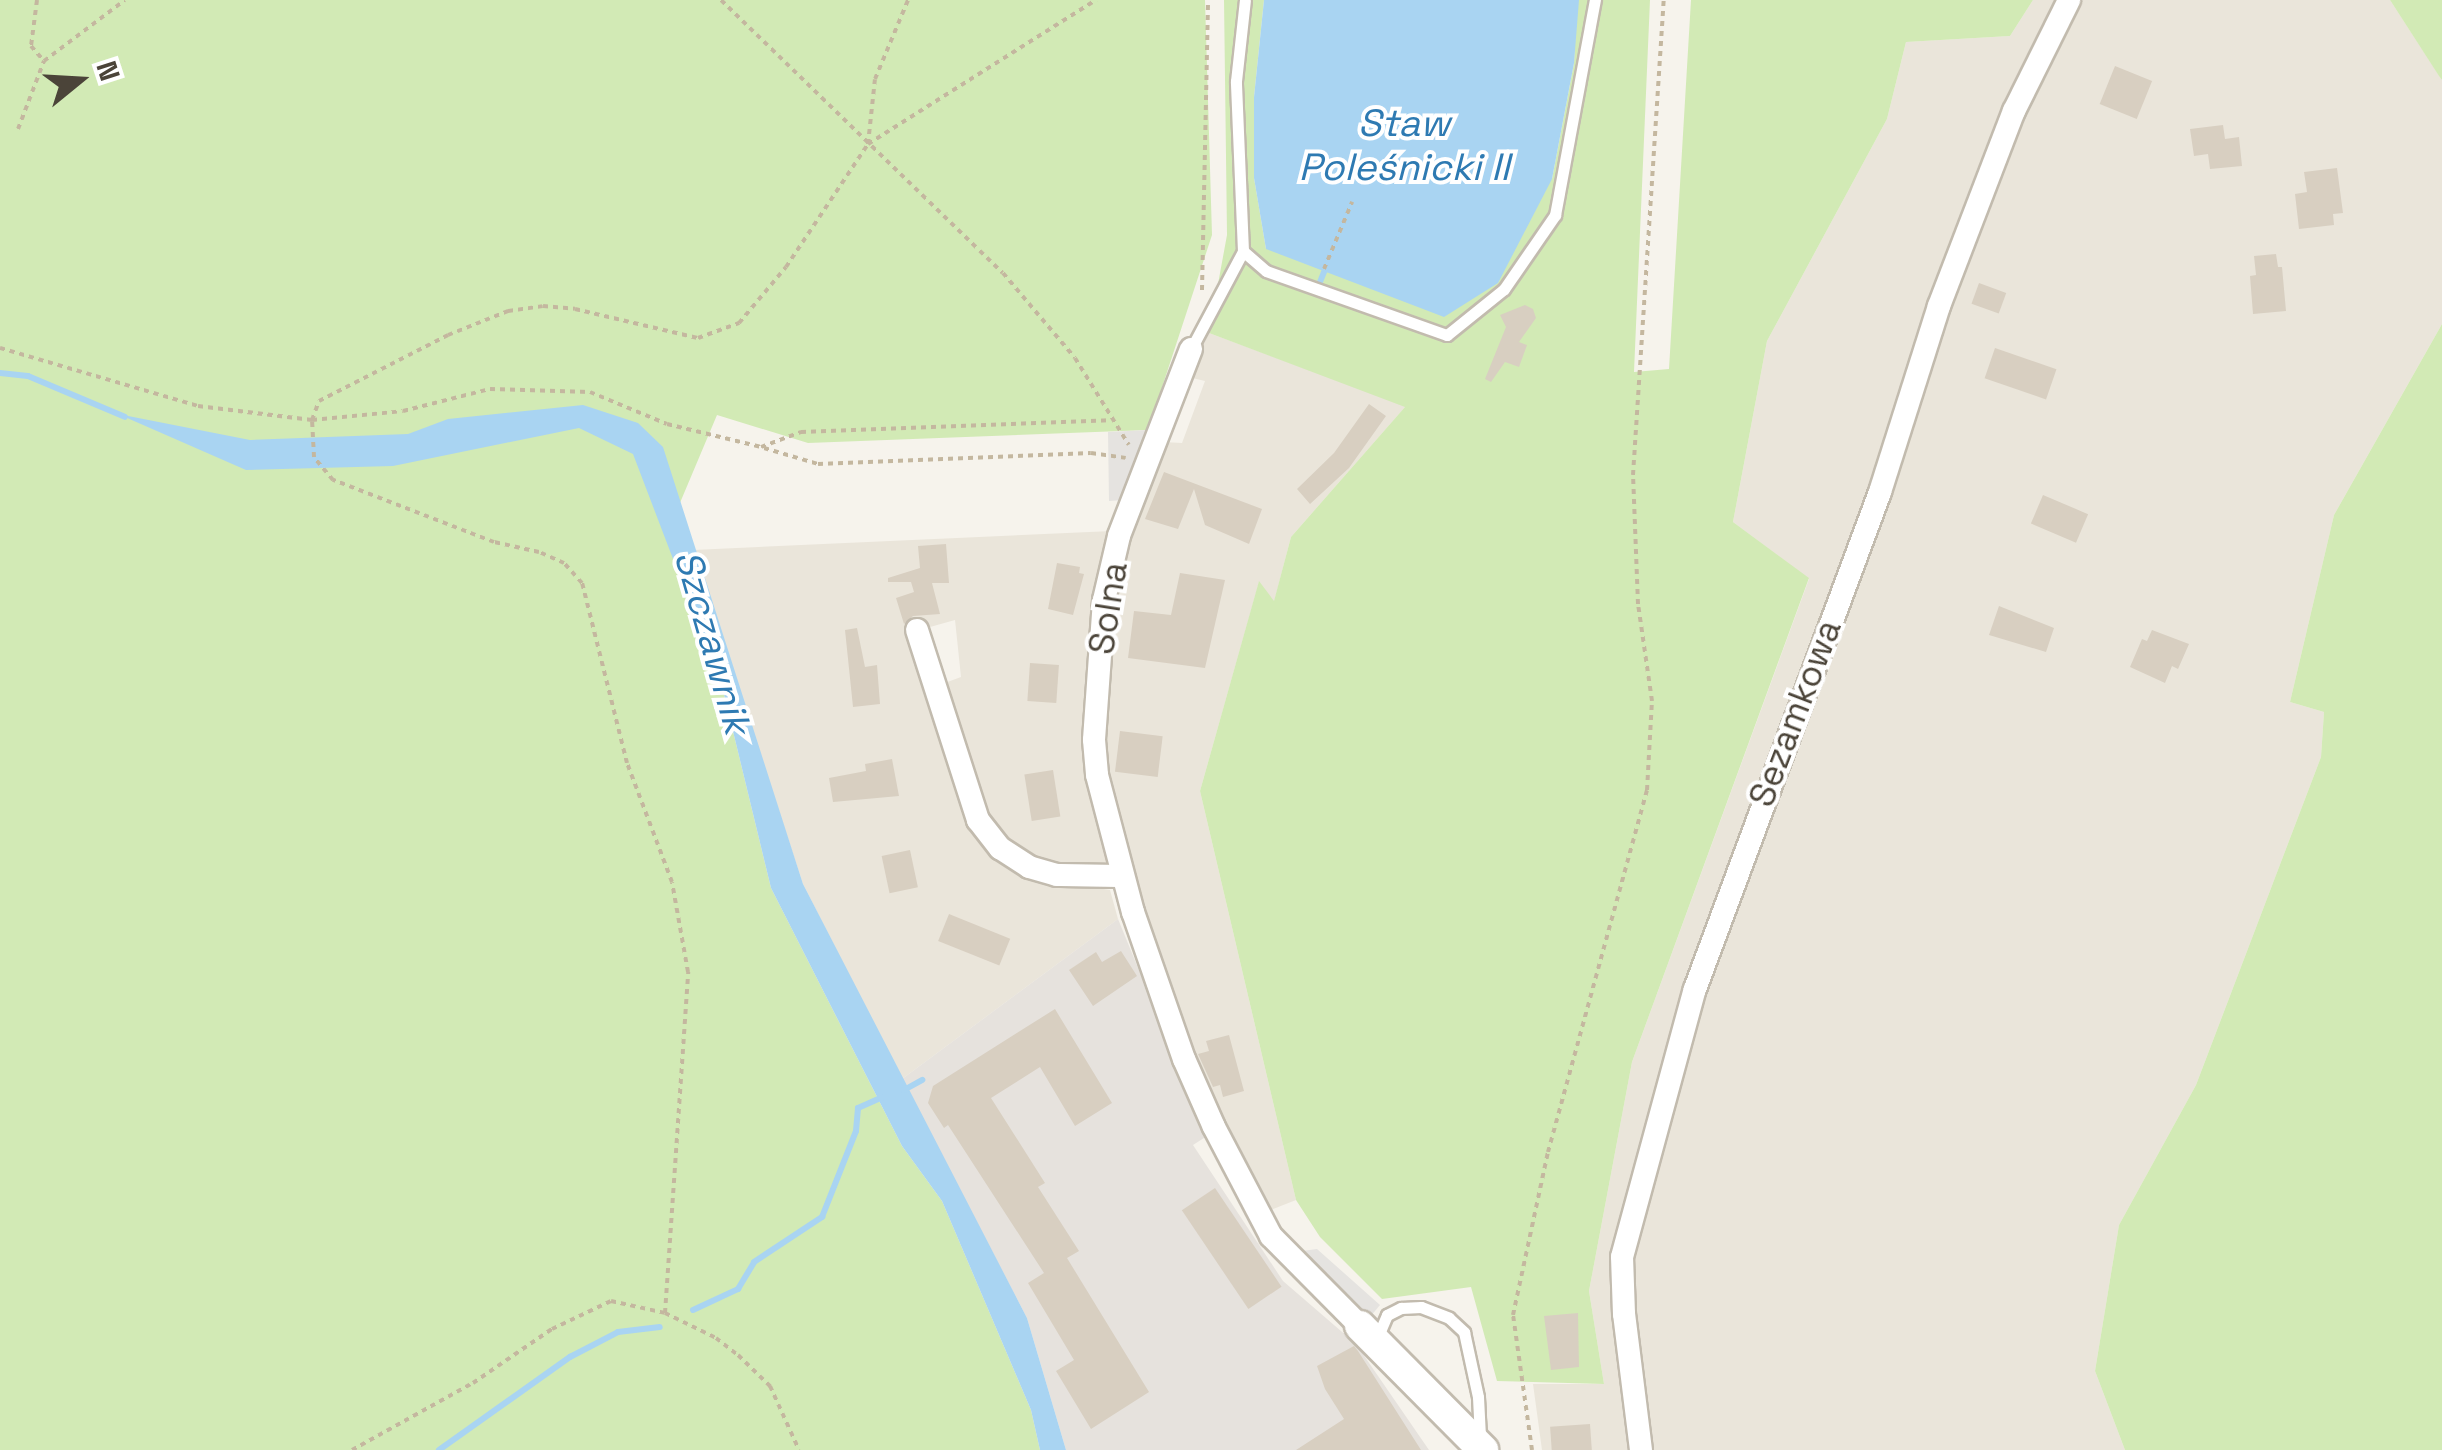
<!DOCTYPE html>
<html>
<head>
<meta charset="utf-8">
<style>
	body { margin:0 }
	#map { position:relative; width:2442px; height:1450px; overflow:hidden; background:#f6f3ec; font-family:"Space Grotesk",sans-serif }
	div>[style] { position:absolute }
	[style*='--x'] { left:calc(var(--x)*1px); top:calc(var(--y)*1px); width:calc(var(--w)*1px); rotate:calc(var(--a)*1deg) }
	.residential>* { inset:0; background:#eae5da }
	.industrial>* { inset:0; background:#e6e2dd }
	.green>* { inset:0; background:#d2eab5 }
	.parking>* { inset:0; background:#e5e3e0 }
	.water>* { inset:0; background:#a9d4f2 }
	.stream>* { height:6px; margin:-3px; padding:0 3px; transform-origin:3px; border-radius:3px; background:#a9d4f2 }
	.building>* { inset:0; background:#d8cfc1; transform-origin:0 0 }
	.path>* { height:4px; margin-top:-2px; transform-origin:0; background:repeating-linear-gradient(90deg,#c4b79f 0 5px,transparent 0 10px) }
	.roads { filter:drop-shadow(2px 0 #c2bbae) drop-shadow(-2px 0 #c2bbae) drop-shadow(0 2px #c2bbae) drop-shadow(0 -2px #c2bbae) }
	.service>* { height:11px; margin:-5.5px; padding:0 5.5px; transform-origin:5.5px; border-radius:5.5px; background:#fff }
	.minor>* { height:22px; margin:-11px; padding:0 11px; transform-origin:11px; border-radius:11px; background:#fff }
	.tertiary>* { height:30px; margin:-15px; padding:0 15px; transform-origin:15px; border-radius:15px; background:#fff }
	span { translate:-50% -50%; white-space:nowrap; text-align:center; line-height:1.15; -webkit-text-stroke:8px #fff; paint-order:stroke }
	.street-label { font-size:35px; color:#4b4439 }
	.water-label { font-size:38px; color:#2e7ab2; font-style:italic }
	.north { position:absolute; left:30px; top:30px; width:100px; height:100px; -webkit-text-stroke:8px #fff; paint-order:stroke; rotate:72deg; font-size:28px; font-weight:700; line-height:40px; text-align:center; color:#4b4439 }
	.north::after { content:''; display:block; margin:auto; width:35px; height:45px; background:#4b4439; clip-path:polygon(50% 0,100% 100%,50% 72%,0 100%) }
</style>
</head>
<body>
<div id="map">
	<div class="residential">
		<div style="clip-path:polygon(2033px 0,2390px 0,2442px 80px,2442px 324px,2334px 515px,2290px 702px,2324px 712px,2321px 757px,2196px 1085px,2119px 1225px,2095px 1371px,2125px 1450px,1542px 1450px,1533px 1384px,1604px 1384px,1589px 1291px,1632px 1062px,1809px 579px,1733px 522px,1767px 341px,1887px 119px,1906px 42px,2010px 36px)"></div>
		<div style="clip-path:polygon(1209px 333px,1406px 406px,1291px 537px,1274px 602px,1259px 582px,1200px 791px,1296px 1200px,1268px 1211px,1205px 1091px,1139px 900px,1104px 770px,1103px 729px,1114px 583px,1163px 442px,1182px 443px,1205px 381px,1188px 377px)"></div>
		<div style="clip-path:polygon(1112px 531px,1096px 601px,1111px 869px,1061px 869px,1022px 854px,993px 829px,980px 809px,942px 684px,961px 677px,955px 620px,905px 634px,964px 807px,1029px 877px,1110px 890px,1118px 919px,902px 1079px,803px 884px,693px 550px)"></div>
	</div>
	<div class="industrial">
		<div style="clip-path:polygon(1118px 919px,1207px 1136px,1193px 1145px,1283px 1281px,1356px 1344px,1429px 1450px,1066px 1450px,1027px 1318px,902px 1079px)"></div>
	</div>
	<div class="green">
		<div style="clip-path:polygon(0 0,1205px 0,1212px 235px,1148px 430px,808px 443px,717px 415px,666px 536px,723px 690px,771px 888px,902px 1146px,942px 1201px,1031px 1410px,1040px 1450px,0 1450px)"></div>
		<div style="clip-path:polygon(1224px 0,1264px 0,1254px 97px,1254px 178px,1266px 249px,1552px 179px,1574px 63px,1577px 0,1650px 0,1634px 372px,1669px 369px,1691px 0,2033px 0,2010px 36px,1906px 42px,1887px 119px,1767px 341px,1733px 522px,1809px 578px,1632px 1062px,1589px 1291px,1604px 1384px,1497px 1381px,1471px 1287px,1382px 1299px,1320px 1237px,1296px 1200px,1200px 791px,1259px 581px,1274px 601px,1291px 537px,1405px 407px,1209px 333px,1227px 235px)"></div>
		<div style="clip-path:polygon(2390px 0,2442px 0,2442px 80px,2439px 76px)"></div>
		<div style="clip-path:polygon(2442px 324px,2442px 1450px,2125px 1450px,2095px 1371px,2119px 1225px,2196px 1085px,2321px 757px,2324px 712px,2290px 702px,2334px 515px)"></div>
	</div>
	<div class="parking">
		<div style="clip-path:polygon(1148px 430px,1123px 500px,1109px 501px,1108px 432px)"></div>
		<div style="clip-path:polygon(1317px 1249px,1380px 1305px,1370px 1317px,1295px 1252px)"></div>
	</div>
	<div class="water">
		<div style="clip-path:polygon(1264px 0,1579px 0,1574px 63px,1552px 179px,1498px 283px,1444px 317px,1266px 249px,1254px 178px,1254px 97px)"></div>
		<div style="clip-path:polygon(583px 405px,638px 423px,663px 447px,803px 884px,1027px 1318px,1066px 1450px,1040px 1450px,1031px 1410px,942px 1201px,902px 1146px,771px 888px,723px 690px,633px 454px,579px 428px,393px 466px,246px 470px,118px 414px,250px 440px,408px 434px,448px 419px)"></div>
	</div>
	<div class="stream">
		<div style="--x:1320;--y:282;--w:16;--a:-68"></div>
		<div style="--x:0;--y:373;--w:28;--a:6"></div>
		<div style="--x:28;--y:376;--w:105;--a:22.9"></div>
		<div style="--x:904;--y:1090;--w:21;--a:-29"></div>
		<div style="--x:693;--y:1310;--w:50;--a:-25"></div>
		<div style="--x:738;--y:1289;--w:31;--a:-59"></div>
		<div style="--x:754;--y:1262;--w:82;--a:-33.5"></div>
		<div style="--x:822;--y:1217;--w:92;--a:-68.4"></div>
		<div style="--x:856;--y:1131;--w:23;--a:-85"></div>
		<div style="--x:858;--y:1108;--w:27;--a:-24"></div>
		<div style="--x:439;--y:1450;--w:161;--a:-35.4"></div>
		<div style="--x:570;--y:1357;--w:54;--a:-27.5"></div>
		<div style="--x:618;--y:1332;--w:42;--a:-6.8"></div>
	</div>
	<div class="building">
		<div style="left:2115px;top:66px;width:40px;height:41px;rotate:22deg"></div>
		<div style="clip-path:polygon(2223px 125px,2225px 139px,2239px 137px,2242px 166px,2210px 169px,2208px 154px,2194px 156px,2190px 129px)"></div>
		<div style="clip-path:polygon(2337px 168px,2343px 213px,2333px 214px,2334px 225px,2299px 229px,2295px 194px,2307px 192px,2304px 172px)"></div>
		<div style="clip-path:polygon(2276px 254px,2278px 267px,2282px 267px,2286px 311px,2253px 314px,2250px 276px,2256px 275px,2254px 256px)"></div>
		<div style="left:1979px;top:283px;width:29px;height:22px;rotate:20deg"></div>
		<div style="clip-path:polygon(1525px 305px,1533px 309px,1536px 318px,1519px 342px,1527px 345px,1519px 367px,1505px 362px,1491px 382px,1485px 379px,1506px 327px,1500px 315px)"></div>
		<div style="left:1995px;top:348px;width:65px;height:32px;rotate:19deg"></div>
		<div style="clip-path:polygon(1369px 404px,1386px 416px,1349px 468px,1310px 504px,1297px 489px,1334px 453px)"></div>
		<div style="clip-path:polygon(1164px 472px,1262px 509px,1249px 544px,1205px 525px,1194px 489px,1178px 529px,1145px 519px)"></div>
		<div style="left:2043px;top:495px;width:49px;height:31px;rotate:23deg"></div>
		<div style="clip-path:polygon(946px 544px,949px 583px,932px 583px,940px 614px,913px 616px,904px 624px,896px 598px,914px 592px,911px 582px,888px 582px,888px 578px,920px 568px,918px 546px)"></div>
		<div style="clip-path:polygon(1057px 563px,1080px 567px,1079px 573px,1084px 574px,1073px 615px,1048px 609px)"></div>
		<div style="clip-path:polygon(1180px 573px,1225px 580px,1205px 668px,1128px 658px,1134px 611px,1171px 615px)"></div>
		<div style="clip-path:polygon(1999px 606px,2054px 628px,2046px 652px,1989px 635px)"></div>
		<div style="clip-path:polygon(857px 628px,865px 667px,877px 665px,880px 704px,853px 707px,845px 630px)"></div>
		<div style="clip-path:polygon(2152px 630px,2189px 644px,2178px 669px,2172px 666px,2165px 683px,2130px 667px,2142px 639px,2147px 641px)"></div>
		<div style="left:1030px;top:663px;width:29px;height:38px;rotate:4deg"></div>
		<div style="left:1120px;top:731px;width:43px;height:41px;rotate:7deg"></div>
		<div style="clip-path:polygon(892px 759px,899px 796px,833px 802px,829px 778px,866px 771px,865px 764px)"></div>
		<div style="left:1053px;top:770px;width:47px;height:29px;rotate:81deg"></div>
		<div style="left:910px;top:850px;width:38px;height:29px;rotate:78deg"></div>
		<div style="left:949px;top:914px;width:66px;height:29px;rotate:22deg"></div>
		<div style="clip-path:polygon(1121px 951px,1137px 976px,1093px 1006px,1069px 970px,1096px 952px,1102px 962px)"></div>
		<div style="clip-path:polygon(1055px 1009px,1112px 1103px,1075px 1126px,1040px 1067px,991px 1098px,1045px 1183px,1038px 1187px,1079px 1251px,1067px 1258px,1149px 1392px,1091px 1429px,1056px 1371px,1074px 1360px,1028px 1283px,1044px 1273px,948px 1125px,944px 1128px,928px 1103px,933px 1086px)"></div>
		<div style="clip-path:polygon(1229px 1035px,1244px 1091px,1223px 1097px,1220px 1085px,1213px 1087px,1198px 1054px,1209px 1051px,1206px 1041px)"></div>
		<div style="left:1215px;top:1188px;width:119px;height:40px;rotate:56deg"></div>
		<div style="clip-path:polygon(1578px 1313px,1579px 1367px,1551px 1370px,1544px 1316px)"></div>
		<div style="clip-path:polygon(1354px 1346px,1358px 1351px,1421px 1450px,1296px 1450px,1344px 1419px,1325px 1389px,1317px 1366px)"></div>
		<div style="left:1590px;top:1424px;width:26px;height:40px;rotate:86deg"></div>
	</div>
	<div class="path">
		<div style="--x:37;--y:0;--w:46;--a:97.4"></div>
		<div style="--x:31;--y:46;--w:20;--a:49"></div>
		<div style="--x:44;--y:61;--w:101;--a:-37"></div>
		<div style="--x:721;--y:0;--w:392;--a:44.1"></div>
		<div style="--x:1003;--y:273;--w:111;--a:49.7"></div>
		<div style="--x:1075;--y:358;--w:102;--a:58.2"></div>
		<div style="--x:18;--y:129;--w:73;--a:-69.1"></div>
		<div style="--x:868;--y:144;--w:65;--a:-83.9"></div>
		<div style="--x:875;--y:79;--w:86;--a:-67.3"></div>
		<div style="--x:1324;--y:269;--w:73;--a:-67.3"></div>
		<div style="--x:1202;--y:290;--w:290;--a:-88.8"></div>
		<div style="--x:0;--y:348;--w:206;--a:16.3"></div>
		<div style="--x:198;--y:406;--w:115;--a:7"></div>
		<div style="--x:312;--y:420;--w:91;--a:-5.6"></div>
		<div style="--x:403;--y:411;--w:90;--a:-14.2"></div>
		<div style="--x:490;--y:389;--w:100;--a:1.7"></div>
		<div style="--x:590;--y:392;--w:83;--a:22.6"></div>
		<div style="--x:667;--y:424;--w:97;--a:13.7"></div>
		<div style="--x:761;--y:447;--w:43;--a:-20.6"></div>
		<div style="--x:801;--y:432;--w:309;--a:-2.2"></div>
		<div style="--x:764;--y:448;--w:56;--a:16.5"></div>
		<div style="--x:818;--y:464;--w:273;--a:-2.3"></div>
		<div style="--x:1091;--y:453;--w:35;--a:8"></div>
		<div style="--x:665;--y:1313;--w:342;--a:-86.1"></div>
		<div style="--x:688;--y:972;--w:91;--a:-100.1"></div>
		<div style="--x:672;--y:882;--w:127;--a:-110.7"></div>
		<div style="--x:627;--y:763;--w:186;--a:-104"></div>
		<div style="--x:582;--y:583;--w:27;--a:-132"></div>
		<div style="--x:564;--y:563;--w:27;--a:-156"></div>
		<div style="--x:539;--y:552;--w:46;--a:-167.5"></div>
		<div style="--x:494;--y:542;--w:173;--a:-158.9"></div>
		<div style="--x:333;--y:480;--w:30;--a:-130"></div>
		<div style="--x:314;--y:457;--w:37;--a:-93"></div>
		<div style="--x:312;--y:420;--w:20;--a:-70"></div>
		<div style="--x:319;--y:401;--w:145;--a:-27.1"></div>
		<div style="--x:448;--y:335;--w:65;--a:-21.8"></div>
		<div style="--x:508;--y:311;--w:35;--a:-8"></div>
		<div style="--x:543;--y:306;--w:32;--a:5"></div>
		<div style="--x:575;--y:309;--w:126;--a:13.3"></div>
		<div style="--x:698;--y:338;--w:44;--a:-20.1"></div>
		<div style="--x:739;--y:323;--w:73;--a:-50"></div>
		<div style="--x:786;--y:267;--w:148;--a:-56.3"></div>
		<div style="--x:868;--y:144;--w:270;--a:-32.3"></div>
		<div style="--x:352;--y:1450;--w:138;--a:-29"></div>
		<div style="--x:473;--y:1383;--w:96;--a:-34.4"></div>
		<div style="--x:552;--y:1329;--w:65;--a:-25.4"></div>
		<div style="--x:611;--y:1301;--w:55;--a:12.5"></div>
		<div style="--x:665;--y:1313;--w:57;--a:26.1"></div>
		<div style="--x:716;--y:1338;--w:28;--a:38"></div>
		<div style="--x:738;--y:1355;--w:45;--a:44.1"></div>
		<div style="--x:770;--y:1386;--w:70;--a:65.6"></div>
		<div style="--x:1532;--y:1450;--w:136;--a:-98"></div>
		<div style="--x:1513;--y:1315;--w:167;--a:-77.9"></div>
		<div style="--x:1548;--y:1152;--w:375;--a:-74.7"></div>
		<div style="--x:1647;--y:790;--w:89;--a:-86.8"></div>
		<div style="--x:1652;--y:701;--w:98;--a:-98.2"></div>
		<div style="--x:1638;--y:604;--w:129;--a:-92.2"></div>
		<div style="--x:1633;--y:475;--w:476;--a:-86.3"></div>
	</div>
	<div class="roads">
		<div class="service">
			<div style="--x:1243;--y:251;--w:30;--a:41"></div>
			<div style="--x:1266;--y:271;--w:192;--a:19.5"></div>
			<div style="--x:1447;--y:335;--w:73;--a:-38.9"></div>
			<div style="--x:1504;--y:289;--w:90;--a:-55.4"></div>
			<div style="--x:1555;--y:215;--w:219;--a:-79.5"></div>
			<div style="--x:1191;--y:349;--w:111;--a:-62"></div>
			<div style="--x:1243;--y:251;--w:170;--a:-92.4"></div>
			<div style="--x:1236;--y:81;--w:81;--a:-83.7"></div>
			<div style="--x:1378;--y:1336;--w:23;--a:-67"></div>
			<div style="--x:1387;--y:1315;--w:16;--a:-27"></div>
			<div style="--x:1401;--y:1308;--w:20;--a:-3"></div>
			<div style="--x:1421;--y:1307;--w:30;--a:21"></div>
			<div style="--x:1449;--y:1318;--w:21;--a:43"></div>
			<div style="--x:1464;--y:1332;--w:66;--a:77.8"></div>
			<div style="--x:1478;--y:1397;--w:40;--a:87.1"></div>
		</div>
		<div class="minor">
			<div style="--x:1191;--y:349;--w:200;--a:111.1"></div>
			<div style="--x:1119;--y:536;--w:66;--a:103.2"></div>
			<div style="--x:1104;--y:600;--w:140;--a:94.1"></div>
			<div style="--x:1094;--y:740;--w:35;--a:85"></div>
			<div style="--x:1097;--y:775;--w:142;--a:75.3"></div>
			<div style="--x:1133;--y:912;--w:156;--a:70.9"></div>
			<div style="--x:1184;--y:1059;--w:74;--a:66.2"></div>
			<div style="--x:1214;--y:1127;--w:123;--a:62.4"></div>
			<div style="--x:1271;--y:1236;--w:127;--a:45.3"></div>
			<div style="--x:917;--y:630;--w:200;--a:72.2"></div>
			<div style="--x:978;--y:820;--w:36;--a:52"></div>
			<div style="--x:1000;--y:848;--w:35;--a:33"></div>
			<div style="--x:1029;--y:867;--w:29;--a:16"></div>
			<div style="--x:1057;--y:875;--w:65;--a:0.9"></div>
			<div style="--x:1641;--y:1450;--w:137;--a:-97.1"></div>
			<div style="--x:1624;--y:1314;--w:57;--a:-92"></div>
			<div style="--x:1622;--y:1257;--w:278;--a:-74.8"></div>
			<div style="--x:1695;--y:989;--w:530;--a:-69.58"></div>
			<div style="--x:1880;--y:492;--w:195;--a:-72.4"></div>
			<div style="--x:1939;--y:306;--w:209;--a:-69"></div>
			<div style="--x:2014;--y:111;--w:124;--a:-63.6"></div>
		</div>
		<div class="tertiary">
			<div style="--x:1360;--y:1326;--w:175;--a:45.2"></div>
		</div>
	</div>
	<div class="street-label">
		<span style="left:1108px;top:608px;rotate:-81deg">Solna</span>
		<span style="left:1795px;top:713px;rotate:-69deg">Sezamkowa</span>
	</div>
	<div class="water-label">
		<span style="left:1404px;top:146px">Staw<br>Poleśnicki II</span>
		<span style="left:712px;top:642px;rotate:74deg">Szczawnik</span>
	</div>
	<div class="north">N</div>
</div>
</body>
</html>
